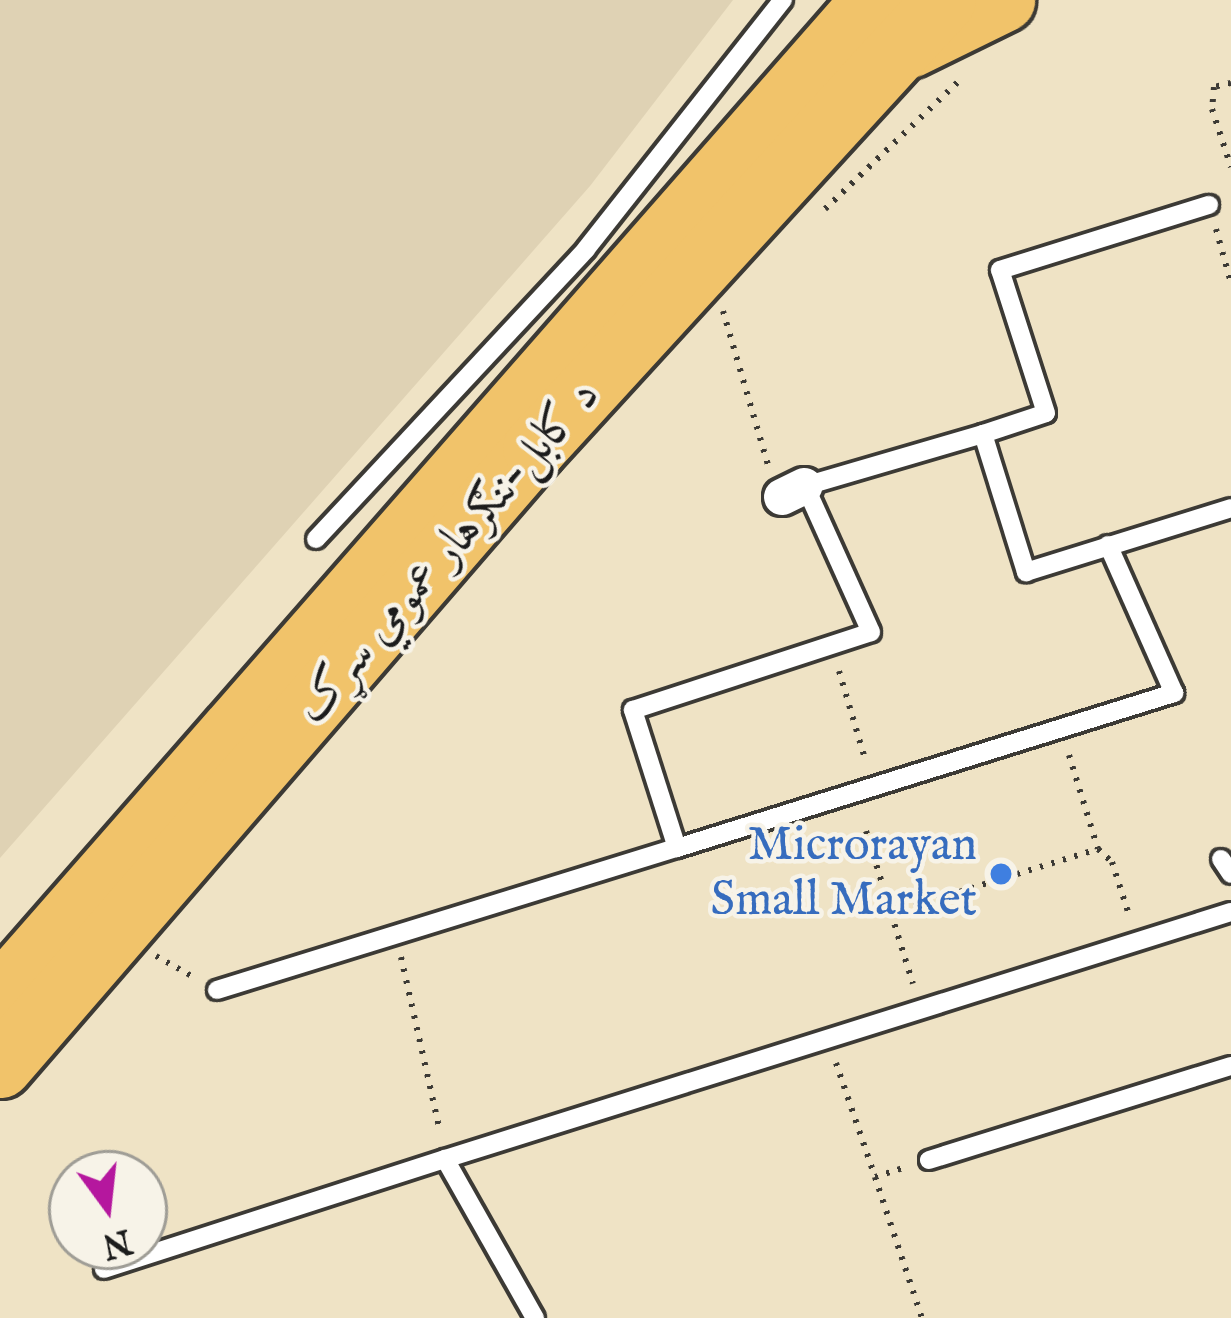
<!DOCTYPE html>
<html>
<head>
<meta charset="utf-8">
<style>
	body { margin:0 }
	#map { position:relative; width:1231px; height:1318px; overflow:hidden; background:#efe3c5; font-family:"IM FELL English",Amiri,serif }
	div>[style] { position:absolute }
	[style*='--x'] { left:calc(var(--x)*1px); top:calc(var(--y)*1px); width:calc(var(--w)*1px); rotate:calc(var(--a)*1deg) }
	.built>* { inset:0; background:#dfd2b4 }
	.path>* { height:6px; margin-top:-3px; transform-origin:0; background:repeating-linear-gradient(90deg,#3c3a35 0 3px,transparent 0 12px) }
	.roads { filter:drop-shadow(3px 0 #3c3a35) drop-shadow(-3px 0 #3c3a35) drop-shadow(0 3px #3c3a35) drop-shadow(0 -3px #3c3a35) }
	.lane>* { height:18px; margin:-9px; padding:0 9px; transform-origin:9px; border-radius:9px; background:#fff }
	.street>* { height:36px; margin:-18px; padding:0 18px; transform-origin:18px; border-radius:18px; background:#fff }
	.highway>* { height:63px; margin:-31.5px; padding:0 31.5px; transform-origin:31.5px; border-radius:31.5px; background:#f1c36a }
	.dots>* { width:33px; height:33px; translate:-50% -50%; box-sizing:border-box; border:6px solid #f7f3e8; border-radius:50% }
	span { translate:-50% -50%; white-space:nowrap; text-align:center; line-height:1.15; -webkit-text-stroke:9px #f7f3e8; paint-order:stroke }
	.street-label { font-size:48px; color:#1c1c1c }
	.shop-label { font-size:48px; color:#366cbe }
	.right { translate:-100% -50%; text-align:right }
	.north { position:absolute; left:48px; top:1150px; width:120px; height:120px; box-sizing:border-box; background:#f7f3e8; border:3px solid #9f9d96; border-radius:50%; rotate:165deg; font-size:33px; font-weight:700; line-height:48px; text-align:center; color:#1c1c1c }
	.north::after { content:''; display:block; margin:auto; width:42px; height:54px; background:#b5179e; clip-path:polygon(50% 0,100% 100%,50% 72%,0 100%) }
</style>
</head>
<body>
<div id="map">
	<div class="built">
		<div style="clip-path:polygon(0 0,733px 0,590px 186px,0 858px)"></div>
	</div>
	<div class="path">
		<div style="--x:1231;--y:83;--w:17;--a:167"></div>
		<div style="--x:1214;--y:87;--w:22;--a:95"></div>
		<div style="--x:1212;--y:109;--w:61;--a:71.9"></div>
		<div style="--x:825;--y:209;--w:191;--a:-43.7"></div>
		<div style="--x:1216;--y:229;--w:56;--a:74.5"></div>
		<div style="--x:723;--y:311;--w:160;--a:73.7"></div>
		<div style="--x:839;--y:671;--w:95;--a:73.5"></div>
		<div style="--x:1069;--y:755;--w:98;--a:72.9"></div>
		<div style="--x:866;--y:831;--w:86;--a:73"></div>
		<div style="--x:891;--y:913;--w:217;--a:-17.2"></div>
		<div style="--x:1098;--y:849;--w:19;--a:43"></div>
		<div style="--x:1112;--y:862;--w:59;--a:72.2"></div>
		<div style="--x:891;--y:913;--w:74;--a:72.8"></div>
		<div style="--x:156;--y:956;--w:47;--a:29.3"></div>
		<div style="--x:401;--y:957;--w:178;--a:77.4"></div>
		<div style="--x:836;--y:1063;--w:120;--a:71.1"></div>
		<div style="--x:875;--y:1177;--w:29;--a:-18"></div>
		<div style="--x:875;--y:1177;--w:149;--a:71.6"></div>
	</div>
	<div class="roads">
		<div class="lane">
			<div style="--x:983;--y:434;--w:66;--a:-18.4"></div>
			<div style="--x:1046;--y:413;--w:150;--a:-107.8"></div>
			<div style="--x:1000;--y:270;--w:219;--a:-17.3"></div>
			<div style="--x:316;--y:539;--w:396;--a:-47"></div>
			<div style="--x:586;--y:249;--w:318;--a:-51.7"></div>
			<div style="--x:677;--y:848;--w:521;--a:-17.32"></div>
			<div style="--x:1174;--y:693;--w:162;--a:-114"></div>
			<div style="--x:1221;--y:859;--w:18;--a:56"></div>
			<div style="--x:217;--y:990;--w:481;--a:-17.2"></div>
			<div style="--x:677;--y:848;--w:145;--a:-107.7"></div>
			<div style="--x:633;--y:710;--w:250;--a:-18.1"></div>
			<div style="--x:871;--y:632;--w:160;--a:-114.3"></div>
			<div style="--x:805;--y:486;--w:185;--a:-16.3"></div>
			<div style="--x:983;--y:434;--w:145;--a:72.7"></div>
			<div style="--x:1026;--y:572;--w:215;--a:-17.3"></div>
			<div style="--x:445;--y:1159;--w:824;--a:-17.45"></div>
			<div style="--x:929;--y:1160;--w:316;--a:-17.3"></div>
			<div style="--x:104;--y:1269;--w:358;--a:-17.9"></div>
			<div style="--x:445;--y:1159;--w:183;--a:60.5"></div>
		</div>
		<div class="street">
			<div style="--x:782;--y:497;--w:25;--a:-26"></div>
		</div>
		<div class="highway">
			<div style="--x:909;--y:46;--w:105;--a:-26.1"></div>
			<div style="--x:0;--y:996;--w:1324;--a:-48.77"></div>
			<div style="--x:0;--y:1066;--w:817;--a:-49.17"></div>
			<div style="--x:534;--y:448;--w:607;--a:-47.54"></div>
		</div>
	</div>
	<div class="dots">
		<div style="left:1001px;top:874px;background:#3f7fe0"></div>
	</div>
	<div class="street-label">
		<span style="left:448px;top:552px;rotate:-49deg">د کابل–ننګرهار عمومي سړک</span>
	</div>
	<div class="shop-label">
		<span class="right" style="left:977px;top:874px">Microrayan<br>Small Market</span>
	</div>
	<div class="north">N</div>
</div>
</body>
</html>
